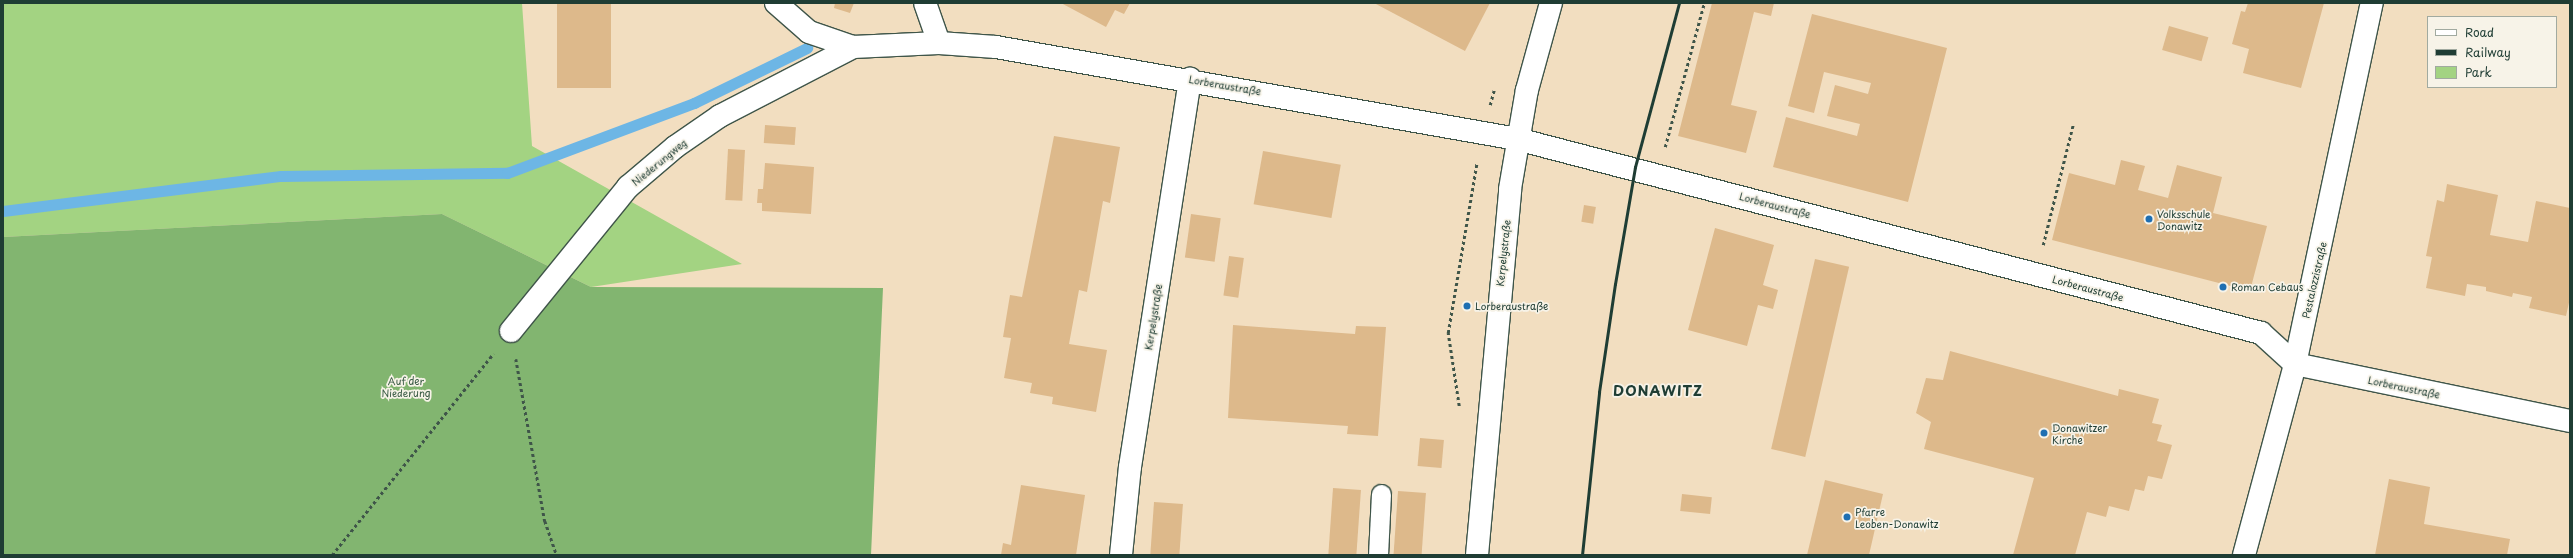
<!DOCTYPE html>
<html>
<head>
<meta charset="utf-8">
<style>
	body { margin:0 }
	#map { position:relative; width:2573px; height:558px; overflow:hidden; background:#f2dec0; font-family:"Playpen Sans",sans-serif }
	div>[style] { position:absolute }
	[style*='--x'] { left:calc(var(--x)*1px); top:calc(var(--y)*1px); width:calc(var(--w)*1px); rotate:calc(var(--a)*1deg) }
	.green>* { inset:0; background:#a3d382 }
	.forest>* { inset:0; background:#82b570 }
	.stream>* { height:11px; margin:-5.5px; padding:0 5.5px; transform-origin:5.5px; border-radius:5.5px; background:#6db6e5 }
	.building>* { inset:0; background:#ddb98b; transform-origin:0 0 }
	.path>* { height:2.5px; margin-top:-1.25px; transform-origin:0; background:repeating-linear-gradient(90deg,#3f5549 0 3px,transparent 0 6px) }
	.roads { filter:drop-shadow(1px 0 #3f5549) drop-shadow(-1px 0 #3f5549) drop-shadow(0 1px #3f5549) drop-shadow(0 -1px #3f5549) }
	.service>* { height:19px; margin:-9.5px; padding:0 9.5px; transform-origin:9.5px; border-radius:9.5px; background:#fff }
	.minor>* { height:22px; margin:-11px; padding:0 11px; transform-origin:11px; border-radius:11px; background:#fff }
	.tertiary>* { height:22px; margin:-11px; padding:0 11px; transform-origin:11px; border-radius:11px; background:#fff }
	.secondary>* { height:22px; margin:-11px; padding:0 11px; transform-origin:11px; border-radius:11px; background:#fff }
	.rail>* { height:3px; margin:-1.5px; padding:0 1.5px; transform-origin:1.5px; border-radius:1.5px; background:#1f3d34 }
	.dots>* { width:11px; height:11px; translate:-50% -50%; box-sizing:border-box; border:2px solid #f7f3e8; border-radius:50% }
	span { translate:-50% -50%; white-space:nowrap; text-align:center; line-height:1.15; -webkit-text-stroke:3.5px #f7f3e8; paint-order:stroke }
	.street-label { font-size:10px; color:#1f3d34 }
	.poi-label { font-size:10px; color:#1f3d34 }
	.left { translate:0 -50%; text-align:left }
	.park-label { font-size:10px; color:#395b44 }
	.district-label { font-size:14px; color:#1f3d34; font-weight:700; letter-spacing:1px }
	.frame { position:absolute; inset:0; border:4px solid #1f3d34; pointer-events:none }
	.legend { position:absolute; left:2427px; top:16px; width:130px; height:72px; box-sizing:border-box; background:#f7f3e8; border:1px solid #a1aaa0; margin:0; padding:5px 7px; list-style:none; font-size:12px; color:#1f3d34 }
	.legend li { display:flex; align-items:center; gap:8px; height:20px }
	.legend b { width:20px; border:1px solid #a1aaa0 }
</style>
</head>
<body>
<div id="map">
	<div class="green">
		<div style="clip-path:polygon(3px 3px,522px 3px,532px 146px,742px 264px,591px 287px,442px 214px,3px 237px)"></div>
	</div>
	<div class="forest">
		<div style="clip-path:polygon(442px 214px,591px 287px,883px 288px,871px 555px,3px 555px,3px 237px)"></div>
	</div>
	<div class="stream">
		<div style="--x:3;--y:211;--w:280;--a:-7.2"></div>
		<div style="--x:281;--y:176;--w:226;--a:-0.8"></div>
		<div style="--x:507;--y:173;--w:200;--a:-20.5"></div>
		<div style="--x:694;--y:103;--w:126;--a:-26"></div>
	</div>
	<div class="building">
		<div style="left:557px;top:3px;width:54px;height:85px"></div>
		<div style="clip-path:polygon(835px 3px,854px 3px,850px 13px,834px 8px)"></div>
		<div style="clip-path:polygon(1061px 3px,1130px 3px,1124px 14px,1115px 10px,1106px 27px)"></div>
		<div style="clip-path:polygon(1374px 3px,1490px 3px,1465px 51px)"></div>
		<div style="clip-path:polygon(1712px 3px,1774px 3px,1771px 16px,1754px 12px,1731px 105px,1757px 111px,1746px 153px,1678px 136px)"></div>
		<div style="clip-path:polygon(2248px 3px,2324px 3px,2301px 88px,2243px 73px,2249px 49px,2232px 44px,2241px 11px,2245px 12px)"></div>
		<div style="clip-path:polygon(1812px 14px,1947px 48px,1908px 202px,1773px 167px,1786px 117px,1857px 136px,1860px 124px,1827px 116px,1835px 85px,1868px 94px,1871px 83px,1824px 72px,1814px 113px,1788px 106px)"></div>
		<div style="left:2169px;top:26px;width:41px;height:25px;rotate:16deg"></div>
		<div style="left:765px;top:125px;width:31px;height:18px;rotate:4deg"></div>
		<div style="clip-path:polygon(1054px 136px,1120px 147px,1110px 203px,1103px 201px,1087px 292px,1079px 290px,1069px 344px,1107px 350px,1096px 412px,1052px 404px,1053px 397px,1030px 393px,1032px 383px,1004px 378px,1011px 338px,1003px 337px,1010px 295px,1022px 297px)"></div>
		<div style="left:728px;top:149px;width:17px;height:51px;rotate:3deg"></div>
		<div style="left:1263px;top:151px;width:79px;height:54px;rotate:10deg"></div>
		<div style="clip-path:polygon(2121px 160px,2145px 166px,2138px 190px,2168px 198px,2177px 165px,2222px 177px,2213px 213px,2267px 226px,2250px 291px,2052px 240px,2069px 173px,2115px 185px)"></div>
		<div style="clip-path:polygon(765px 163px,814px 167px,811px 214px,762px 211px,762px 203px,757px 203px,758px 189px,763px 189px)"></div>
		<div style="clip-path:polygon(2447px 184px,2498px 195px,2490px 235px,2528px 242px,2536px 201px,2570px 208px,2570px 298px,2566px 316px,2529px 308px,2532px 297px,2513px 293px,2512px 297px,2486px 291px,2486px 287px,2467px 284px,2465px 296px,2426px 288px,2432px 257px,2426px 256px,2437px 200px,2444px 202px)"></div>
		<div style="left:1584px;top:205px;width:12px;height:17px;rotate:9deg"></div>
		<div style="left:1191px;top:214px;width:30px;height:44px;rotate:8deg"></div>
		<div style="clip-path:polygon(1715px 228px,1774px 245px,1763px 285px,1778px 290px,1773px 309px,1758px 305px,1747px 346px,1688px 330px)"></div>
		<div style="left:1229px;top:256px;width:15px;height:40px;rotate:8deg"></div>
		<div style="left:1815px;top:259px;width:35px;height:195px;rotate:13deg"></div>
		<div style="clip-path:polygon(1233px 325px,1355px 334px,1356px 326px,1386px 327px,1378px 436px,1347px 434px,1348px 426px,1228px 418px)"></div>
		<div style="clip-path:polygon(1950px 351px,2118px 396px,2119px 389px,2159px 399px,2152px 423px,2162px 425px,2157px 441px,2172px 445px,2162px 479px,2148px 476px,2144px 491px,2135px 489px,2129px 511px,2109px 506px,2106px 517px,2087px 512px,2075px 555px,2013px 555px,2034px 478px,1924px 449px,1931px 422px,1916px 413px,1926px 378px,1943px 380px)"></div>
		<div style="left:1420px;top:438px;width:24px;height:28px;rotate:5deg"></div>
		<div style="clip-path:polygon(2389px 479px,2430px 487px,2424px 524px,2510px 539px,2507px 555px,2375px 555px)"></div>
		<div style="clip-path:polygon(1825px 480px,1883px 494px,1869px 555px,1807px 555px)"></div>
		<div style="clip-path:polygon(1021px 485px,1085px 495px,1076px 555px,1001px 555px,1003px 543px,1011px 545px)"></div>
		<div style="left:1333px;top:488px;width:28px;height:67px;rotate:4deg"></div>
		<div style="left:1398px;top:491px;width:28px;height:64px;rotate:4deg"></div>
		<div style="left:1682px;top:494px;width:30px;height:17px;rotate:6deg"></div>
		<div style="left:1154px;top:502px;width:29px;height:53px;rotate:4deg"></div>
	</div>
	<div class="path">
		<div style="--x:1490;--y:105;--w:16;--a:-75"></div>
		<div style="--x:1665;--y:147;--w:149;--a:-74.8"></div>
		<div style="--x:2043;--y:245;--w:124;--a:-76"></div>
		<div style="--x:516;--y:359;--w:165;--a:79.9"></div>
		<div style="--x:545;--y:521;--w:36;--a:71"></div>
		<div style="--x:1459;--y:406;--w:74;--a:-98.6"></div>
		<div style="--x:1448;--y:333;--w:173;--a:-80.4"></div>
		<div style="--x:332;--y:555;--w:258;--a:-51.3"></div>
	</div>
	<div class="roads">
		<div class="service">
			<div style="--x:1378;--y:555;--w:61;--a:-87.2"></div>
		</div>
		<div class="minor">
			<div style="--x:776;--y:3;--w:44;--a:41.3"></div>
			<div style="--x:809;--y:32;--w:46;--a:18.8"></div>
			<div style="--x:853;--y:47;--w:86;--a:-2.7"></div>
			<div style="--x:939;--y:43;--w:57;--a:4"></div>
			<div style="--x:996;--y:47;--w:529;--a:10.01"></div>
			<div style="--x:925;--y:3;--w:42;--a:70.7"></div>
			<div style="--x:511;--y:331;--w:186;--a:-50.9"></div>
			<div style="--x:628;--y:187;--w:62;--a:-40.4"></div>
			<div style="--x:675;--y:147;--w:55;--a:-34.6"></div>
			<div style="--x:720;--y:116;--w:150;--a:-27.4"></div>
			<div style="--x:2295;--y:364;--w:369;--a:-78"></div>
			<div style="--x:1121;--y:555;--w:88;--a:-84.2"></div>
			<div style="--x:1130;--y:467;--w:393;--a:-81.2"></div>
		</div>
		<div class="tertiary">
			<div style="--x:1517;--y:139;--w:769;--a:14.61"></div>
			<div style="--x:2261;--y:333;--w:46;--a:42.4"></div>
			<div style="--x:2295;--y:364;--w:281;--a:11.7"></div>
			<div style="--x:2244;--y:555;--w:198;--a:-75"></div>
		</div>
		<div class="secondary">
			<div style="--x:1477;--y:555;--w:367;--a:-84.8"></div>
			<div style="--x:1510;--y:189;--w:100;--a:-80.3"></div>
			<div style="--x:1527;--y:90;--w:90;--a:-74.6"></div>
		</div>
	</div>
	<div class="rail">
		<div style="--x:1582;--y:555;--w:164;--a:-84"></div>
		<div style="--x:1599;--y:392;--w:109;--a:-81.6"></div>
		<div style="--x:1615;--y:284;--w:119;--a:-80.3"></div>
		<div style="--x:1635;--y:167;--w:170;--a:-75"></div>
	</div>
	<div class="dots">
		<div style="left:2149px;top:219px;background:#1f6fb2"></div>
		<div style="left:2223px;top:287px;background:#1f6fb2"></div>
		<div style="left:1467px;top:306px;background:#1f6fb2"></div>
		<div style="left:2044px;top:433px;background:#1f6fb2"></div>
		<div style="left:1847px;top:517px;background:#1f6fb2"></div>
	</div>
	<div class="street-label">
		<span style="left:1225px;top:85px;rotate:10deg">Lorberaustraße</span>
		<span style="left:659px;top:162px;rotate:-39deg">Niederungweg</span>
		<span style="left:1775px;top:205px;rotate:15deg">Lorberaustraße</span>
		<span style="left:1503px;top:253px;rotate:-84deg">Kerpelystraße</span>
		<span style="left:2314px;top:280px;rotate:-77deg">Pestalozzistraße</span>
		<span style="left:2088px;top:288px;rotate:15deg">Lorberaustraße</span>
		<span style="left:1153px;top:317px;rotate:-81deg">Kerpelystraße</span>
		<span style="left:2404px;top:387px;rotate:12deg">Lorberaustraße</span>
	</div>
	<div class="poi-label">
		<span class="left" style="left:2157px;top:219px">Volksschule<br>Donawitz</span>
		<span class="left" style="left:2231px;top:287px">Roman Cebaus</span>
		<span class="left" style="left:1475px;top:306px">Lorberaustraße</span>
		<span class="left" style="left:2052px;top:433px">Donawitzer<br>Kirche</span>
		<span class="left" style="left:1855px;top:517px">Pfarre<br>Leoben-Donawitz</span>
	</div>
	<div class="park-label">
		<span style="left:406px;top:386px">Auf der<br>Niederung</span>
	</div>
	<div class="district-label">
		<span style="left:1658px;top:391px">DONAWITZ</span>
	</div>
	<div class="frame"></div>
	<ul class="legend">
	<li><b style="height:5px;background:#fff"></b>Road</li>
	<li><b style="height:5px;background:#1f3d34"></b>Railway</li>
	<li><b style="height:11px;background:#a3d382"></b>Park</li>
	</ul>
</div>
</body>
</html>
